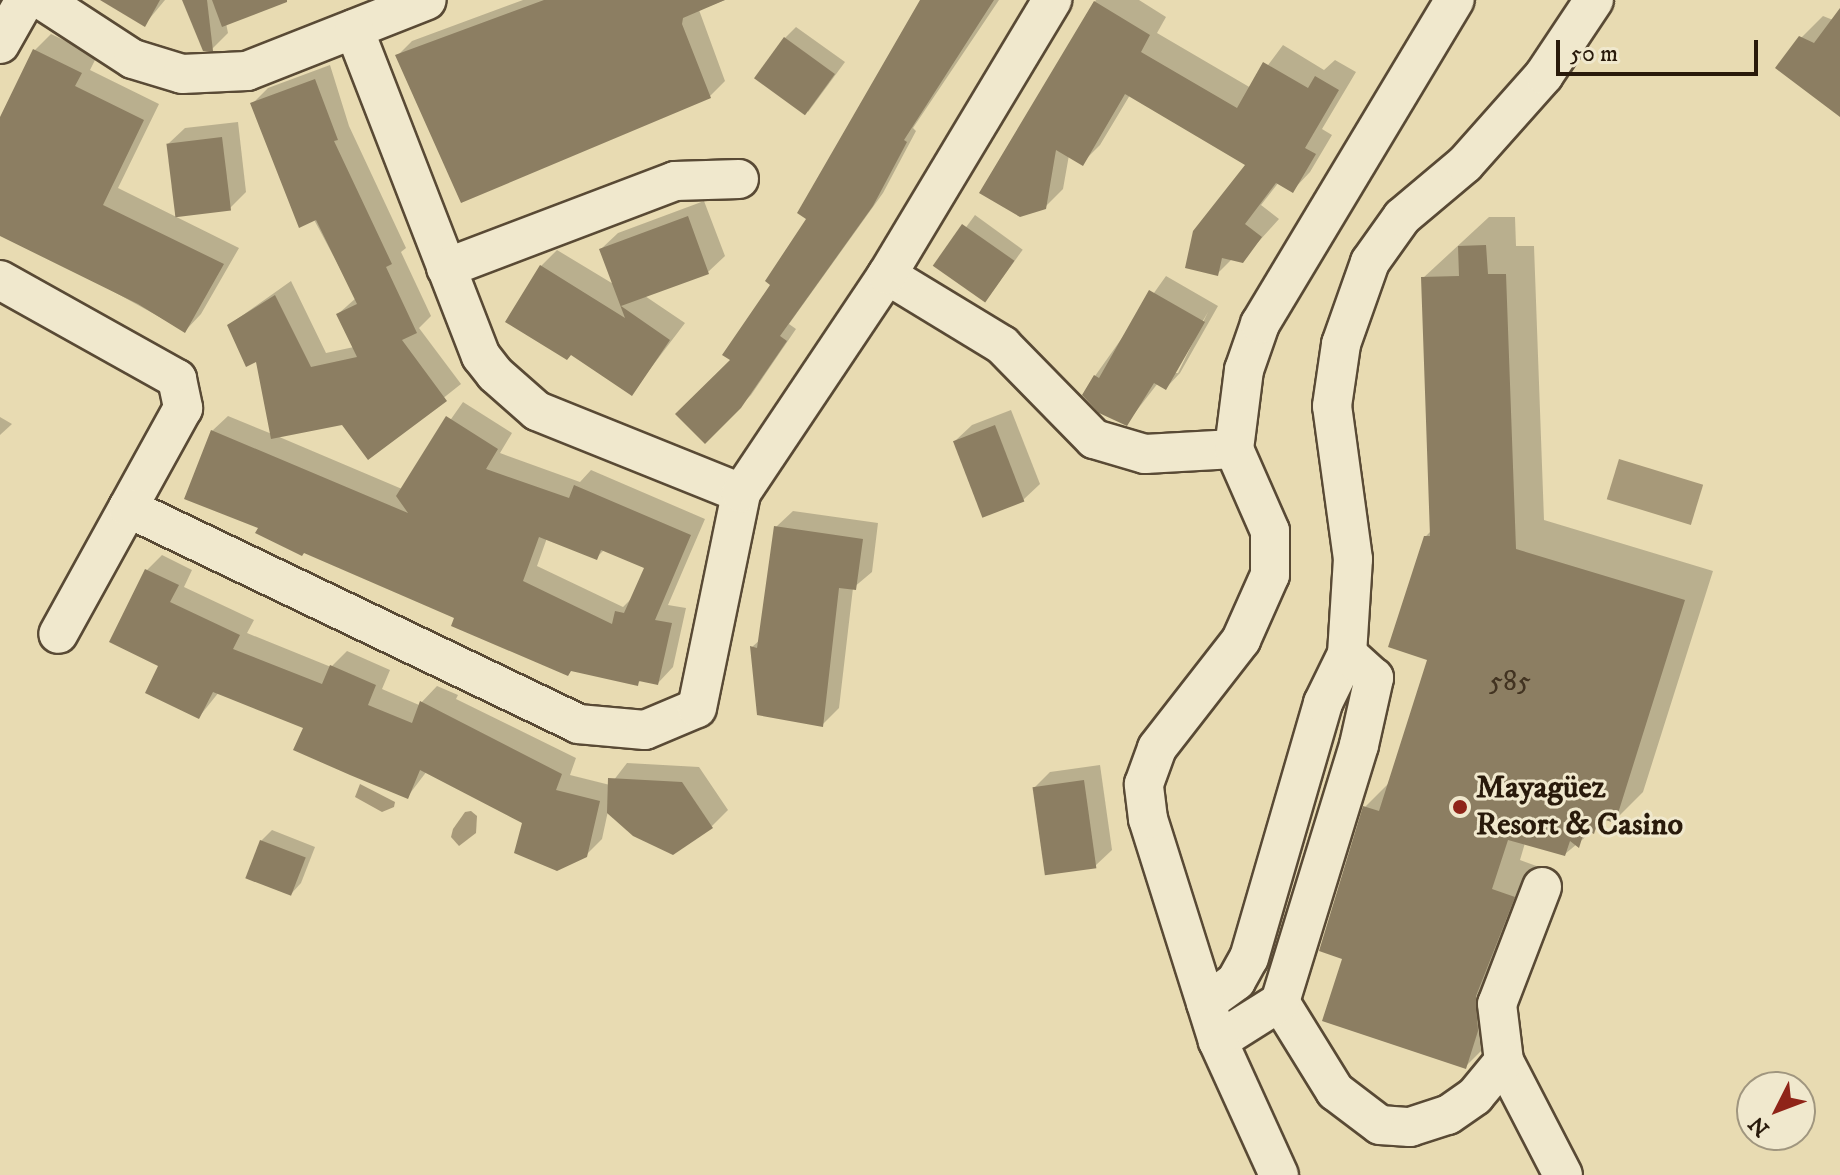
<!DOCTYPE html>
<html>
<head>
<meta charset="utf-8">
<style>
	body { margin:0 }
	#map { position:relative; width:1840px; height:1175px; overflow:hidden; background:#e8dbb2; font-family:"IM FELL DW Pica",serif }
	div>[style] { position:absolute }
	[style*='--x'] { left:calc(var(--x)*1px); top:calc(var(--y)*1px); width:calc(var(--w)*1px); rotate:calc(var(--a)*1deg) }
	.water>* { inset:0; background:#a79979; transform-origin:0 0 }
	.shadow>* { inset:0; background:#0003; transform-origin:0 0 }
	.building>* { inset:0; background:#8c7e62; transform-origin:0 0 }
	.roads { filter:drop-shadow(2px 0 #594a35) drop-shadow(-2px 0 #594a35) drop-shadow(0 2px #594a35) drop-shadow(0 -2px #594a35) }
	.minor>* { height:38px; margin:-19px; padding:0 19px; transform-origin:19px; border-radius:19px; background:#f0e8cd }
	.dots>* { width:22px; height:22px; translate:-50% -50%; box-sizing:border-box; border:4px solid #f0e8cd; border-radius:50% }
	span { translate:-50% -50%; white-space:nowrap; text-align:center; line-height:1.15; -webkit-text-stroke:6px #f0e8cd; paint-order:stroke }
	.number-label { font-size:28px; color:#423321 }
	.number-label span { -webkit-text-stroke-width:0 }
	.poi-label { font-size:32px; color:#291a0b; font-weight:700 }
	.left { translate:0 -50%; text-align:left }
	.north { position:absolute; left:1736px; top:1071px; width:80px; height:80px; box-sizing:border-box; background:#f0e8cd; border:2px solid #a0967f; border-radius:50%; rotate:228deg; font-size:22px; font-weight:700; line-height:32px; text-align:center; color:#291a0b }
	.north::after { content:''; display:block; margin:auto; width:28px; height:36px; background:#8f2418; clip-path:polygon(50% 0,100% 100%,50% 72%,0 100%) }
	.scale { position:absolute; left:1556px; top:40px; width:202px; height:36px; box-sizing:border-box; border:4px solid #291a0b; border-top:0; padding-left:10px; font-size:24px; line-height:28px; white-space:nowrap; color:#291a0b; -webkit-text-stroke:6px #f0e8cd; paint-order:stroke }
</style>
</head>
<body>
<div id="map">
	<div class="water">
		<div style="left:1619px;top:459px;width:88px;height:42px;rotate:17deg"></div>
		<div style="clip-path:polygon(360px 784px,395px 802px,394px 807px,382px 812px,355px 797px)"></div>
		<div style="clip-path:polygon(471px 811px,477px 816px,476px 833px,459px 846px,451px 837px,453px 829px,465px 812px)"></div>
	</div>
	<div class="shadow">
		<div style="clip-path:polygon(107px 0,165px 0,145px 24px)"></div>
		<div style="clip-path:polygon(185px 0,283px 0,226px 23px,228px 33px,212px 49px)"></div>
		<div style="clip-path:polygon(523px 0,725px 0,699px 10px,725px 81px,710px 96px,398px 55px,412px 41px)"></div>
		<div style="clip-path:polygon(922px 0,999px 0,913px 128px,916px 131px,883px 193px,789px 324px,796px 329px,751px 395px,705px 441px,733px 360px)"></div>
		<div style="clip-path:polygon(1096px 0,1139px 0,1166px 17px,1157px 33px,1251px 88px,1283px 45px,1324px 70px,1335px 60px,1356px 72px,1322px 129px,1332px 135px,1310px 172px,1293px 190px,1279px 182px,1261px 205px,1279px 219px,1242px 260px,1233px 258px,1217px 274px,1248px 164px,1130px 95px,1100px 145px,1082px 163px,1069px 155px,1063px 189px,1045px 207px,981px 193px)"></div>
		<div style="clip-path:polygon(1840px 11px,1840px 115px,1801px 38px,1823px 16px,1833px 20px)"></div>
		<div style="clip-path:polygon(796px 27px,845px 62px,808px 112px,785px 38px)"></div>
		<div style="clip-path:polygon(51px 34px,97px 56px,90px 70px,159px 104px,118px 188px,239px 248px,201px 314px,185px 331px,0 229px,0 121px,35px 50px)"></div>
		<div style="clip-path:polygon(evenodd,330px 65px,349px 126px,406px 248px,401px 252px,431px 316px,419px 328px,461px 384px,369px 457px,343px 423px,277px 436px,402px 489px,463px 402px,512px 433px,500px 453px,580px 482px,591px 470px,705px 519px,668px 605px,686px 608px,673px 667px,658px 683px,642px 679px,637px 684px,457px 617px,260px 526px,212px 431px,228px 416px,272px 434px,257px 359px,229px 325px,291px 281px,326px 353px,354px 347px,338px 314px,356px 298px,252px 104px,268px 88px,330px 65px,547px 538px,597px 557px,605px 549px,646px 567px,633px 597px,623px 607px,537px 566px,547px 538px)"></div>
		<div style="clip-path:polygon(238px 122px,246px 192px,230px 208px,168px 144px,185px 128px)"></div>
		<div style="clip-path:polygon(704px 201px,725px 256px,708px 272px,645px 296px,685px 323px,631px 394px,541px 266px,557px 250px,615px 285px,601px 249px,618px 233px)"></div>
		<div style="left:975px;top:215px;width:59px;height:64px;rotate:36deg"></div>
		<div style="clip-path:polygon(1489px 217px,1515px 217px,1516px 246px,1534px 246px,1544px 520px,1713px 571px,1643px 792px,1614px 821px,1607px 819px,1565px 854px,1525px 843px,1520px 860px,1542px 868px,1505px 966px,1495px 1037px,1466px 1066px,1345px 957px,1365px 807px,1390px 782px,1430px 659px,1425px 537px,1432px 530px,1423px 278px)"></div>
		<div style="clip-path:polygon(evenodd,1166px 276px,1218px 306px,1180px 373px,1166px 388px,1158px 383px,1127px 423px,1095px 376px,1166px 276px,1208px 312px,1178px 373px,1173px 373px,1208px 312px)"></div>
		<div style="clip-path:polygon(1011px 410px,1040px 484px,1023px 500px,955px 441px,972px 425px)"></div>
		<div style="clip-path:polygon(0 417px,12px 424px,0 435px)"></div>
		<div style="clip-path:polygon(793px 511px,878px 523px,872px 572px,853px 588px,839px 708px,823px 724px,752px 647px,761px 639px,776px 527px)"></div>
		<div style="clip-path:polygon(162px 555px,192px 570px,184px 587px,254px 620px,247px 633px,331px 667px,347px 651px,390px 670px,382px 689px,419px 705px,437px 686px,458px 695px,456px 699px,576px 758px,570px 775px,610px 785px,627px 763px,699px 767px,728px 810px,712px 826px,608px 811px,602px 839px,586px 855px,427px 771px,408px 796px,306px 727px,219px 692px,199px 717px,161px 665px,147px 570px)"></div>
		<div style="clip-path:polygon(1100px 765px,1112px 850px,1095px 866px,1034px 788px,1050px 772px)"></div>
		<div style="clip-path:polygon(272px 830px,315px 847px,301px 883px,291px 894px,261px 841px)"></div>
	</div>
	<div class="building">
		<div style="clip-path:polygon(100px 0,160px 0,145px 27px)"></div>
		<div style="clip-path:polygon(182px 0,207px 0,213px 51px,203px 51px)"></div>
		<div style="clip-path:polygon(212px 0,287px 0,287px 2px,222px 27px)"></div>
		<div style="clip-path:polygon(544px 0,725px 0,683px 18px,682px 24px,711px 98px,461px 203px,395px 55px)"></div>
		<div style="clip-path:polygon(920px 0,994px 0,904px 140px,907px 142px,873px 206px,780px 336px,787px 341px,741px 408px,705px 444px,675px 414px,730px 360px,722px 355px,770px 285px,765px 281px,806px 219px,797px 213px)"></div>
		<div style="clip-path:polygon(1094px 1px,1150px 35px,1141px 52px,1237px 108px,1263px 62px,1308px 88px,1315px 76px,1339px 90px,1305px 148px,1316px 154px,1293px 193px,1276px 183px,1245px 224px,1262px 237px,1243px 263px,1222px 258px,1218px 276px,1185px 268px,1193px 231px,1245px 165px,1125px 94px,1083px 166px,1056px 150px,1046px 209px,1020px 217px,979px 193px)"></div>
		<div style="clip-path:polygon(1840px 8px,1840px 117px,1775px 68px,1799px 36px,1814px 43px)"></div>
		<div style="left:784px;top:37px;width:63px;height:51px;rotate:36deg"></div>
		<div style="clip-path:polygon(33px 49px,82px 73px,75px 86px,144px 120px,103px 205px,224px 264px,185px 333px,138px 304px,0 236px,0 117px)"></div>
		<div style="clip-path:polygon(315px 79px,338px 140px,334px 141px,392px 264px,386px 267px,417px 333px,402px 340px,447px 401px,368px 460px,342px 425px,271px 439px,256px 362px,246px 367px,227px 325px,275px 295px,311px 367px,357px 357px,336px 314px,357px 304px,316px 220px,299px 228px,250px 103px)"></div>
		<div style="left:222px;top:137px;width:74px;height:56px;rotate:83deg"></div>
		<div style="clip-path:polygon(688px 216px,709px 274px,621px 306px,670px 340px,632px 396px,571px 355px,567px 360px,505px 322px,540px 265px,625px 318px,599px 249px)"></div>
		<div style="left:962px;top:224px;width:64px;height:51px;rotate:35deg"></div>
		<div style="clip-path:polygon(1486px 245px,1488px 274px,1506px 274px,1516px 549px,1685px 600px,1615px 823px,1599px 818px,1594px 834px,1585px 829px,1579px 848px,1570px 841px,1565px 856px,1508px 840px,1492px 889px,1515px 897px,1476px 996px,1478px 1031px,1466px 1069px,1322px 1021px,1342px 959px,1319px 951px,1363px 806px,1379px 811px,1427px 660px,1388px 647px,1424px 536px,1430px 536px,1421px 277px,1459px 276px,1458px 246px)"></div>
		<div style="clip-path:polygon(1149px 290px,1205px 322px,1166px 390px,1154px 383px,1127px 426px,1099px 413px,1082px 395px,1094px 375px,1099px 378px)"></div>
		<div style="clip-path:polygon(evenodd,446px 416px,498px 449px,486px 469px,569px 498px,574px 485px,691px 535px,655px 620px,672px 623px,658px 685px,639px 681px,638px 686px,571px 671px,568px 676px,451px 626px,454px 618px,304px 553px,302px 556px,255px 533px,258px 528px,184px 499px,211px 430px,408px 513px,396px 496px,446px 416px,539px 537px,597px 560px,601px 550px,644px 568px,624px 613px,615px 611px,612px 624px,523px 581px,539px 537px)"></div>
		<div style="left:995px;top:425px;width:82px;height:45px;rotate:69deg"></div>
		<div style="clip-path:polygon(774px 526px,863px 539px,856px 590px,839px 588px,823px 727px,757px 715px,750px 646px,757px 648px)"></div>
		<div style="clip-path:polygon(145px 569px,179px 585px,170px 602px,240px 635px,233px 649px,322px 684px,330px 665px,376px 685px,368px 705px,412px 723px,420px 701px,562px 774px,556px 790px,600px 801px,587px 857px,557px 871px,514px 853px,522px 823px,420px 770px,408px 799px,350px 775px,293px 750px,303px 728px,213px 692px,199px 719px,145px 693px,158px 666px,109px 642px)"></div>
		<div style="clip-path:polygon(608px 778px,682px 782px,713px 828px,673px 855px,633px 836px,607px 813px)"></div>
		<div style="left:1084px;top:780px;width:89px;height:52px;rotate:82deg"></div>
		<div style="left:260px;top:840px;width:49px;height:41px;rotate:21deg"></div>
	</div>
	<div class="roads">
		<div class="minor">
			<div style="--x:42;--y:0;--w:108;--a:33"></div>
			<div style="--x:133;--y:59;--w:51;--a:17"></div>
			<div style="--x:182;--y:74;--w:65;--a:-2.6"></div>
			<div style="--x:247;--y:71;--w:193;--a:-21.5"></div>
			<div style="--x:354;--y:29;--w:351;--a:68.8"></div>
			<div style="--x:481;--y:356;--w:23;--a:52"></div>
			<div style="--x:495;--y:374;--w:56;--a:41.4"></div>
			<div style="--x:537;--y:411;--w:220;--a:21.9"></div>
			<div style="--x:0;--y:44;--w:51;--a:-60.4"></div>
			<div style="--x:446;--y:268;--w:245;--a:-20.8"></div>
			<div style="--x:675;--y:181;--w:64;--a:-1.8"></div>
			<div style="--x:887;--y:275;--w:135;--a:31.3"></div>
			<div style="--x:1002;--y:345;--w:132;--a:45.6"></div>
			<div style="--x:1094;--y:439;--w:53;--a:16.4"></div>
			<div style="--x:1145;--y:454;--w:89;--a:-3.2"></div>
			<div style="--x:0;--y:280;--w:203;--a:29.2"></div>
			<div style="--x:177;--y:379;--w:30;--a:78"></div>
			<div style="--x:183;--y:408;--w:258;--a:118.9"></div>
			<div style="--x:128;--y:508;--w:499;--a:25.6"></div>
			<div style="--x:578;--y:724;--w:67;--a:5.1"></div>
			<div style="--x:645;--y:730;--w:56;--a:-22.9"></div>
			<div style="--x:697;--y:708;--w:219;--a:-78.4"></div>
			<div style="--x:741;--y:493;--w:262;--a:-56.2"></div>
			<div style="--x:887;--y:275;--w:321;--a:-59"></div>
			<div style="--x:1542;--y:887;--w:125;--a:111"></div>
			<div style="--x:1497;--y:1004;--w:57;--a:83"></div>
			<div style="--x:1504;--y:1061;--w:128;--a:62.6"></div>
			<div style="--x:1280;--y:1002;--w:105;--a:58.3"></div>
			<div style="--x:1335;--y:1091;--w:56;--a:37.1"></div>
			<div style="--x:1380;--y:1125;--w:30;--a:4"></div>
			<div style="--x:1410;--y:1127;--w:40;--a:-18"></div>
			<div style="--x:1448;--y:1115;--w:33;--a:-35"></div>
			<div style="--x:1475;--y:1096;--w:45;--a:-50.4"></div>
			<div style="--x:1206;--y:1003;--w:37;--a:-36"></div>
			<div style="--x:1236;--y:981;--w:26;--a:-61"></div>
			<div style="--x:1249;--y:958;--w:266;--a:-73.8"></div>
			<div style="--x:1323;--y:703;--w:55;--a:-63.9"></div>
			<div style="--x:1347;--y:654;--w:95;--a:-86.4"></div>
			<div style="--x:1353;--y:559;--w:154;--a:-97.8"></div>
			<div style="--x:1332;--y:406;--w:63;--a:-81.7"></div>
			<div style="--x:1341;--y:344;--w:87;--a:-70.5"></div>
			<div style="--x:1370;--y:262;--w:55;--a:-54.6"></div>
			<div style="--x:1402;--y:217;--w:82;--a:-40.1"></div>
			<div style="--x:1465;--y:164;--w:119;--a:-48.4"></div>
			<div style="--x:1544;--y:75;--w:90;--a:-56.3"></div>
			<div style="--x:1218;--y:1041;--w:73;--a:-32.2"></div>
			<div style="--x:1280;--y:1002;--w:269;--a:-72.9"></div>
			<div style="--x:1359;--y:745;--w:69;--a:-77.4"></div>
			<div style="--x:1374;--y:678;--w:36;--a:-138"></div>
			<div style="--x:1279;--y:1175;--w:147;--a:-114.5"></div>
			<div style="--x:1218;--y:1041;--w:233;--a:-107.5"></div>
			<div style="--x:1148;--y:819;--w:35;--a:-97"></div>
			<div style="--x:1144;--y:784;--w:38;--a:-70"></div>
			<div style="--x:1157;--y:748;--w:137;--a:-52.1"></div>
			<div style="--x:1241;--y:640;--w:71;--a:-66"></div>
			<div style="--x:1270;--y:575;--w:44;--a:-90"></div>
			<div style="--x:1270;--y:531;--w:90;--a:-113.7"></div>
			<div style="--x:1234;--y:449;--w:80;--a:-82.8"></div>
			<div style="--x:1244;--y:370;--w:49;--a:-70.8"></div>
			<div style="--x:1260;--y:324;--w:378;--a:-59"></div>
		</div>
	</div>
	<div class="dots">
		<div style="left:1460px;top:807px;background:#8f2418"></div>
	</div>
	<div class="number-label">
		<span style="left:1510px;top:682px">585</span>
	</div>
	<div class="poi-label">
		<span class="left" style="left:1476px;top:807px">Mayagüez<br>Resort &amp; Casino</span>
	</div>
	<div class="north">N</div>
	<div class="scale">50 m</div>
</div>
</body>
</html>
